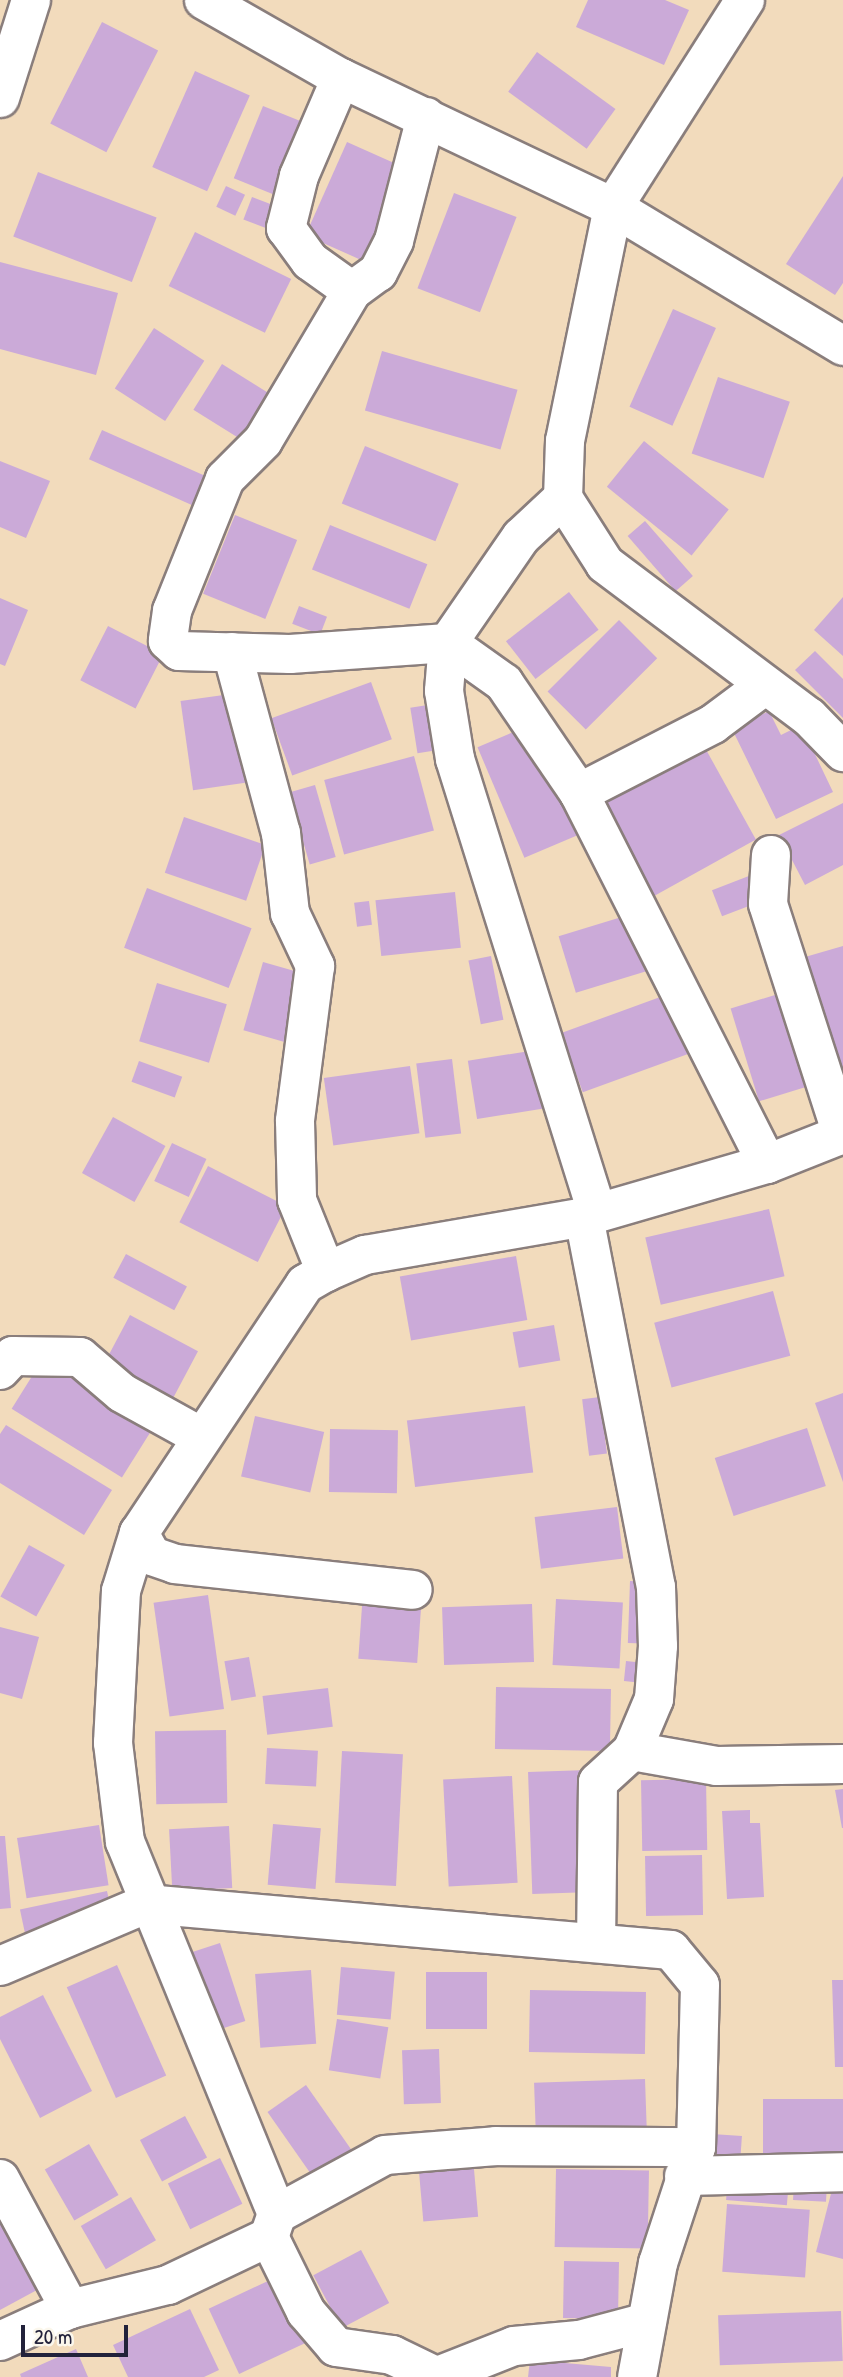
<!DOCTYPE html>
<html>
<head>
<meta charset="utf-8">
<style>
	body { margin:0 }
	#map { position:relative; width:843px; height:2377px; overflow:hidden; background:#f2dbbc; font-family:"Patrick Hand",sans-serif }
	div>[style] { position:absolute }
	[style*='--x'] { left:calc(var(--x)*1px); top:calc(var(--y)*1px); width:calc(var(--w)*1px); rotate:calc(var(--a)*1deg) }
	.building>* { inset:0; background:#cbaad8; transform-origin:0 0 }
	.roads { filter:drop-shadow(2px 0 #8a7e7c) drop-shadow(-2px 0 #8a7e7c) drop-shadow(0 2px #8a7e7c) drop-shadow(0 -2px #8a7e7c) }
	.street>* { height:38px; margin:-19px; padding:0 19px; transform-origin:19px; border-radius:19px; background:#fff }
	span { translate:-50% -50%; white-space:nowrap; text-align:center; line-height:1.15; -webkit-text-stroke:6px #fbf7ec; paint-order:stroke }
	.scale { position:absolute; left:21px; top:2325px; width:107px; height:32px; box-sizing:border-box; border:4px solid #22223b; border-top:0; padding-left:9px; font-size:21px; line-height:24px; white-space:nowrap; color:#22223b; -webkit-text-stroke:5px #fbf7ec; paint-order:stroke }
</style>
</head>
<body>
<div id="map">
	<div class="building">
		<div style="clip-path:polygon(588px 0,665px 0,689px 10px,664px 65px,576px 27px)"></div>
		<div style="left:102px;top:22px;width:63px;height:114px;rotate:27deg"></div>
		<div style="left:537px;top:52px;width:97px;height:49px;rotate:36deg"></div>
		<div style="left:195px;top:71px;width:60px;height:105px;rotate:24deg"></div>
		<div style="left:263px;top:106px;width:51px;height:78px;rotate:22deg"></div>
		<div style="left:347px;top:142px;width:62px;height:102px;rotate:24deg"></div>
		<div style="left:38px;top:172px;width:127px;height:69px;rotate:21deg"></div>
		<div style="clip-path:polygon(843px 176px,843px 283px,835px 295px,786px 264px)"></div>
		<div style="left:226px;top:186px;width:21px;height:23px;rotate:25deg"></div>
		<div style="left:454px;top:193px;width:67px;height:102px;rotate:21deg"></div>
		<div style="left:252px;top:197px;width:26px;height:24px;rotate:21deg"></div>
		<div style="left:195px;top:232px;width:107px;height:60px;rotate:26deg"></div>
		<div style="clip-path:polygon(0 262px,118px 293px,96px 375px,0 349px)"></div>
		<div style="left:673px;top:309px;width:47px;height:107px;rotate:24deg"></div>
		<div style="left:154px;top:328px;width:60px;height:72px;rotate:33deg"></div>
		<div style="left:382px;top:351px;width:141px;height:62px;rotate:16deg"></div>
		<div style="left:222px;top:364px;width:60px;height:54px;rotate:32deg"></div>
		<div style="left:718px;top:377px;width:76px;height:81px;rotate:19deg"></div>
		<div style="left:102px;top:430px;width:128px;height:32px;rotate:24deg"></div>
		<div style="left:644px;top:441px;width:109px;height:59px;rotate:39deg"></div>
		<div style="left:365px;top:446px;width:101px;height:62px;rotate:22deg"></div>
		<div style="clip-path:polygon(0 461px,50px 481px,26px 538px,0 527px)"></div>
		<div style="left:235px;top:515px;width:67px;height:85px;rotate:22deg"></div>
		<div style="left:645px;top:521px;width:73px;height:23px;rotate:49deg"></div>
		<div style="left:330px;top:525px;width:105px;height:48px;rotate:22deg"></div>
		<div style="left:569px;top:592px;width:48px;height:80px;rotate:52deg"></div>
		<div style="clip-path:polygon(843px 597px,843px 656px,814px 630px)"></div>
		<div style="clip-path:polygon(0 598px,28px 610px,5px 666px,0 664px)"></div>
		<div style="left:299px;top:606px;width:30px;height:19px;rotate:21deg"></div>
		<div style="left:619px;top:620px;width:54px;height:101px;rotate:45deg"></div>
		<div style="left:108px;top:626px;width:62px;height:61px;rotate:27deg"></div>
		<div style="clip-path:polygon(815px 651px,843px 679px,843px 718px,795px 670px)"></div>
		<div style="left:371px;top:682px;width:61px;height:106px;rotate:70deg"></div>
		<div style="left:238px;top:693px;width:90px;height:58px;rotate:82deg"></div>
		<div style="left:434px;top:704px;width:46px;height:24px;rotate:81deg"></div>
		<div style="clip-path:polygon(769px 711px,781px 735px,801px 725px,833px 792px,776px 819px,732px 729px)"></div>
		<div style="left:530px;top:725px;width:120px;height:57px;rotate:67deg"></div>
		<div style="left:704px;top:746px;width:107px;height:122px;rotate:61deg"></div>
		<div style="left:414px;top:756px;width:77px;height:93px;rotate:75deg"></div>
		<div style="left:315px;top:785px;width:75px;height:27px;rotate:74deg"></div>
		<div style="clip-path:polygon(843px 803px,843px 865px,805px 885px,779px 835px)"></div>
		<div style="left:184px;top:817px;width:86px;height:59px;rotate:19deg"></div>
		<div style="left:754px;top:874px;width:28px;height:45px;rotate:69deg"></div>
		<div style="left:147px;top:888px;width:112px;height:64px;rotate:21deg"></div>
		<div style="left:455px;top:892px;width:56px;height:80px;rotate:84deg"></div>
		<div style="left:369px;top:901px;width:24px;height:15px;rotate:83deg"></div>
		<div style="left:638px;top:912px;width:59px;height:83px;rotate:73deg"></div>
		<div style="clip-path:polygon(843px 946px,843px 1077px,805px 957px)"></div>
		<div style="left:491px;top:956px;width:65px;height:23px;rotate:79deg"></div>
		<div style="left:263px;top:962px;width:50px;height:71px;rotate:16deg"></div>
		<div style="left:157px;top:983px;width:73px;height:61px;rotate:17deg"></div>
		<div style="left:788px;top:991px;width:97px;height:60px;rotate:73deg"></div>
		<div style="left:674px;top:992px;width:63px;height:120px;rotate:70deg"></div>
		<div style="left:536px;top:1050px;width:59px;height:69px;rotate:81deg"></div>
		<div style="left:452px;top:1059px;width:75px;height:36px;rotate:83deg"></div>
		<div style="left:139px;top:1061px;width:46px;height:22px;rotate:20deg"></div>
		<div style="left:410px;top:1066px;width:68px;height:87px;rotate:82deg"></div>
		<div style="left:113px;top:1117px;width:60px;height:64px;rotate:29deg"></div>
		<div style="left:172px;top:1143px;width:38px;height:42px;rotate:25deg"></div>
		<div style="left:208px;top:1166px;width:88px;height:63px;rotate:27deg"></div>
		<div style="left:769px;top:1209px;width:69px;height:127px;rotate:77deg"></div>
		<div style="left:126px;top:1254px;width:69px;height:27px;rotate:28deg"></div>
		<div style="left:516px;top:1256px;width:65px;height:118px;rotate:80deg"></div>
		<div style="left:773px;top:1291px;width:67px;height:123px;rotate:75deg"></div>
		<div style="left:130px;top:1315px;width:77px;height:60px;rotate:28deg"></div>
		<div style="left:554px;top:1325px;width:36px;height:42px;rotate:80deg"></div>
		<div style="left:44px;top:1357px;width:130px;height:61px;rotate:32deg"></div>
		<div style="clip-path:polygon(843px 1393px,843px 1482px,815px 1403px)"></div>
		<div style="left:600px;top:1397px;width:57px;height:18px;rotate:83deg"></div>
		<div style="left:525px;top:1406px;width:67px;height:119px;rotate:83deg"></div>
		<div style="left:255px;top:1416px;width:71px;height:62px;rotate:13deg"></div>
		<div style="clip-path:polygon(6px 1425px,112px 1490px,84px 1535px,0 1483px,0 1434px)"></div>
		<div style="left:807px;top:1428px;width:61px;height:97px;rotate:72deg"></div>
		<div style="left:330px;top:1429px;width:68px;height:63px;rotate:1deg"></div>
		<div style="left:617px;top:1507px;width:52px;height:83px;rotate:83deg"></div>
		<div style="left:29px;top:1545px;width:41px;height:59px;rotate:29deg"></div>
		<div style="left:630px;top:1581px;width:23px;height:62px;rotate:2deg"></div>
		<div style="left:363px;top:1592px;width:59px;height:67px;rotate:4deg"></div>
		<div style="left:208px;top:1595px;width:115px;height:55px;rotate:82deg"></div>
		<div style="left:556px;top:1599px;width:67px;height:66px;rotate:3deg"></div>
		<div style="left:532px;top:1604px;width:58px;height:90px;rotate:88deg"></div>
		<div style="clip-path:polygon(0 1627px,39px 1637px,22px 1699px,0 1693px)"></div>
		<div style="left:249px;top:1657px;width:40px;height:25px;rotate:80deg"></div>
		<div style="left:626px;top:1661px;width:19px;height:20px;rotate:6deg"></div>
		<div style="left:496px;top:1687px;width:115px;height:62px;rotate:1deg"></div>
		<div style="left:328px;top:1688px;width:39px;height:66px;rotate:83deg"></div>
		<div style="left:226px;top:1730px;width:73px;height:71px;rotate:89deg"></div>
		<div style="left:267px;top:1748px;width:51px;height:36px;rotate:3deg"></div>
		<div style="left:342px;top:1751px;width:61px;height:132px;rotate:3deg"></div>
		<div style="left:588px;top:1770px;width:122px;height:60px;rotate:88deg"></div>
		<div style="left:512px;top:1776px;width:107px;height:69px;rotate:87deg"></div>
		<div style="left:706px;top:1779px;width:71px;height:65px;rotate:89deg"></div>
		<div style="clip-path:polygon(843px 1789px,843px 1828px,842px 1828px,835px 1790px)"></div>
		<div style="clip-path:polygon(750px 1810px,750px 1823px,760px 1823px,764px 1897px,727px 1899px,722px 1811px)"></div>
		<div style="left:273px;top:1824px;width:48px;height:61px;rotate:5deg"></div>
		<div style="left:99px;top:1825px;width:61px;height:83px;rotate:81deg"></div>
		<div style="left:229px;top:1826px;width:62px;height:60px;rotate:87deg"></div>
		<div style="clip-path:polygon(0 1836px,5px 1836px,11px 1908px,0 1909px)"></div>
		<div style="left:702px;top:1855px;width:60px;height:57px;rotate:89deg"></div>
		<div style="left:107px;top:1891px;width:25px;height:89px;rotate:78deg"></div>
		<div style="left:220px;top:1943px;width:82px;height:41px;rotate:72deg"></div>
		<div style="left:117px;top:1965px;width:121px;height:55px;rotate:66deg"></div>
		<div style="left:341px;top:1967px;width:54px;height:48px;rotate:5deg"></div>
		<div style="left:311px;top:1970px;width:74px;height:56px;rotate:86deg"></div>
		<div style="left:426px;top:1972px;width:61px;height:57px"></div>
		<div style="clip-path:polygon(832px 1980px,843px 1980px,843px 2067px,835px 2067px)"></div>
		<div style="left:530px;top:1990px;width:116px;height:62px;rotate:1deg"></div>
		<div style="clip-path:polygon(43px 1995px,92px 2091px,40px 2118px,0 2039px,0 2017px)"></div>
		<div style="left:337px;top:2019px;width:52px;height:52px;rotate:9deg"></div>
		<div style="left:439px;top:2049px;width:54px;height:37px;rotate:88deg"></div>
		<div style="left:645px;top:2079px;width:58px;height:111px;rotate:88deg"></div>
		<div style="left:306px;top:2085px;width:84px;height:47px;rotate:55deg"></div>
		<div style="left:843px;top:2099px;width:55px;height:80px;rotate:90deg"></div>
		<div style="left:185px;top:2116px;width:47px;height:51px;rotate:62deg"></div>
		<div style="left:712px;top:2134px;width:30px;height:27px;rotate:4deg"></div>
		<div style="left:89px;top:2144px;width:59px;height:51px;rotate:60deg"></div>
		<div style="left:220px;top:2158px;width:51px;height:58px;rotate:64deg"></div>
		<div style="left:473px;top:2158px;width:59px;height:55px;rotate:85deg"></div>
		<div style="left:556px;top:2169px;width:93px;height:78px;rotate:1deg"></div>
		<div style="left:728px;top:2178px;width:61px;height:22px;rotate:5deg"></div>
		<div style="left:794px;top:2182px;width:33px;height:18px;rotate:3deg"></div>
		<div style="clip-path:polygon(834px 2182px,843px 2185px,843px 2259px,816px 2252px)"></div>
		<div style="left:131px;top:2197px;width:50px;height:58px;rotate:60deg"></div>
		<div style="clip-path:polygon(0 2200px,48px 2284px,0 2310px)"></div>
		<div style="left:727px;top:2204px;width:83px;height:68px;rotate:4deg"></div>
		<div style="left:361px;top:2250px;width:60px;height:54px;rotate:62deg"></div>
		<div style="left:564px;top:2261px;width:55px;height:57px;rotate:1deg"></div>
		<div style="left:283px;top:2274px;width:72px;height:82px;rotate:65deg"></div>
		<div style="clip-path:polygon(190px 2309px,219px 2370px,204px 2377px,128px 2377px,113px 2345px)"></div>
		<div style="left:841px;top:2311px;width:50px;height:123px;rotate:88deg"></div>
		<div style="clip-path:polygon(76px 2349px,88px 2377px,21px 2377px,20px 2374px)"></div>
		<div style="clip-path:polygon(530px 2360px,611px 2367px,611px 2377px,528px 2377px)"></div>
	</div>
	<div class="roads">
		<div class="street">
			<div style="--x:204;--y:0;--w:158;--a:29.7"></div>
			<div style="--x:341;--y:78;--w:301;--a:25.4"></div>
			<div style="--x:613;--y:207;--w:269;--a:31.1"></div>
			<div style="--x:745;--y:0;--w:246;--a:122.5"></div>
			<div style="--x:613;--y:207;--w:239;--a:101.6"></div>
			<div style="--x:565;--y:441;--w:57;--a:92"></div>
			<div style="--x:563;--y:498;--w:78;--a:57.5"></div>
			<div style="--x:605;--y:564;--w:255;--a:36.9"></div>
			<div style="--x:809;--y:717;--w:49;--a:45.8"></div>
			<div style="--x:341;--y:78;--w:107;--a:113.2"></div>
			<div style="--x:299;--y:176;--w:54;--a:104"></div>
			<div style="--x:286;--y:228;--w:41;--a:54"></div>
			<div style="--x:310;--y:261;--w:52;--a:35.5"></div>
			<div style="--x:0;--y:98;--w:103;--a:-72.4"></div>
			<div style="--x:426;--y:117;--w:128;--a:104.5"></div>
			<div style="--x:394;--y:241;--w:35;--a:117"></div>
			<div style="--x:378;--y:272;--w:32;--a:144"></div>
			<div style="--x:352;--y:291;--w:174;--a:120.7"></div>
			<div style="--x:263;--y:441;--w:54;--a:135"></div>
			<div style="--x:225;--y:479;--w:142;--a:111.9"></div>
			<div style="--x:172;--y:611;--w:30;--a:98"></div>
			<div style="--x:168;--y:641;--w:15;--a:42"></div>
			<div style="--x:179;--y:651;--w:111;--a:1.5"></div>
			<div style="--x:290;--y:654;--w:158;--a:-4"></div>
			<div style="--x:448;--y:643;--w:69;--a:35.5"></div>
			<div style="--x:504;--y:683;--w:133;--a:55.7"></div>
			<div style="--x:579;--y:793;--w:416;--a:63.1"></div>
			<div style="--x:563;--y:498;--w:57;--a:137.1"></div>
			<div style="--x:521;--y:537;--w:129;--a:124.6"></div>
			<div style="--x:448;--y:643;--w:48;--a:94.8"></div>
			<div style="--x:444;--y:691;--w:69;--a:80.8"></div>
			<div style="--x:455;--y:759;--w:476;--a:72.6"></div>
			<div style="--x:232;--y:652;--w:188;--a:74.9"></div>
			<div style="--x:281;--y:833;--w:81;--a:83.6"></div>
			<div style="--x:290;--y:913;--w:59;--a:64.7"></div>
			<div style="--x:315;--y:966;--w:156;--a:97.4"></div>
			<div style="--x:295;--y:1121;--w:79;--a:88.5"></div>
			<div style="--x:297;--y:1200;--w:78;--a:68.1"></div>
			<div style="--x:579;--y:793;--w:151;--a:-27.2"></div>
			<div style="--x:713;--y:724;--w:64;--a:-36.7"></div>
			<div style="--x:771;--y:855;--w:49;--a:93.5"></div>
			<div style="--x:768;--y:904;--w:243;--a:72.2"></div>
			<div style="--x:584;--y:1217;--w:377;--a:79"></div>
			<div style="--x:656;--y:1587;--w:59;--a:88.1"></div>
			<div style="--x:658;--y:1646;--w:53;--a:94.3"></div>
			<div style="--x:654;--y:1699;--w:56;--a:112.9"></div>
			<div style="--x:632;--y:1751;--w:46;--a:137.6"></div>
			<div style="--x:598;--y:1782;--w:158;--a:90.7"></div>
			<div style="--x:0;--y:1370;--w:19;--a:-47"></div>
			<div style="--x:13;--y:1356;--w:67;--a:0.9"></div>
			<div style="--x:80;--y:1357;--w:55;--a:40.6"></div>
			<div style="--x:122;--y:1393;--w:87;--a:28.9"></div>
			<div style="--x:139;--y:1533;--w:26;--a:61"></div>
			<div style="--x:152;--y:1556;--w:24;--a:19"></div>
			<div style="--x:175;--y:1564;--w:239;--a:6.2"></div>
			<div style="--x:632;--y:1751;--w:86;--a:10"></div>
			<div style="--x:717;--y:1766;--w:126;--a:-0.9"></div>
			<div style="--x:0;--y:1966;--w:159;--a:-23"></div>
			<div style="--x:146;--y:1904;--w:527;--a:5.01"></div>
			<div style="--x:671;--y:1950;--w:45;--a:50.4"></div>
			<div style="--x:700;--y:1985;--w:162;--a:91.4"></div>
			<div style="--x:696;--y:2147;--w:122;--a:108.1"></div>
			<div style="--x:658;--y:2263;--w:116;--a:100.4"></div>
			<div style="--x:684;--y:2176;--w:159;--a:-1.4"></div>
			<div style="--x:0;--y:2179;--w:148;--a:61.7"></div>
			<div style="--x:277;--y:2214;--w:402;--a:-112.2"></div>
			<div style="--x:125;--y:1842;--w:100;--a:-96.9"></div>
			<div style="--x:113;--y:1743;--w:152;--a:-87"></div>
			<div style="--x:121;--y:1591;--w:61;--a:-72.8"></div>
			<div style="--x:139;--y:1533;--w:299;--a:-56.3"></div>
			<div style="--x:305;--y:1284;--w:24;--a:-30"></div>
			<div style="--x:326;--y:1272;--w:43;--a:-23.6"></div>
			<div style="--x:365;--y:1255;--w:222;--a:-9.8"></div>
			<div style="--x:584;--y:1217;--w:191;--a:-16.2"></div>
			<div style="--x:767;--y:1164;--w:82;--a:-21.5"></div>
			<div style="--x:269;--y:2237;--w:84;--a:63.7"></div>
			<div style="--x:306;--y:2312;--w:46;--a:49.4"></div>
			<div style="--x:336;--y:2347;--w:57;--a:8.1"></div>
			<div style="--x:392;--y:2355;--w:51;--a:25.6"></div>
			<div style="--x:0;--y:2341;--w:77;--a:-24.6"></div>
			<div style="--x:70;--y:2309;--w:101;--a:-13.8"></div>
			<div style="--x:168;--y:2285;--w:112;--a:-25.4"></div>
			<div style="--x:269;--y:2237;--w:24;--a:-71"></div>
			<div style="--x:277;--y:2214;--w:123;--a:-28.6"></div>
			<div style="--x:385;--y:2155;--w:111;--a:-4.6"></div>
			<div style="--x:496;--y:2146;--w:200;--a:0.3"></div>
			<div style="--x:438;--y:2376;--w:82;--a:-21.5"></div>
			<div style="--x:514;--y:2346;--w:65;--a:-5.3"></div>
			<div style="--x:579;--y:2340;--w:70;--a:-14.8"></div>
		</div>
	</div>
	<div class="scale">20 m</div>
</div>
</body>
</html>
